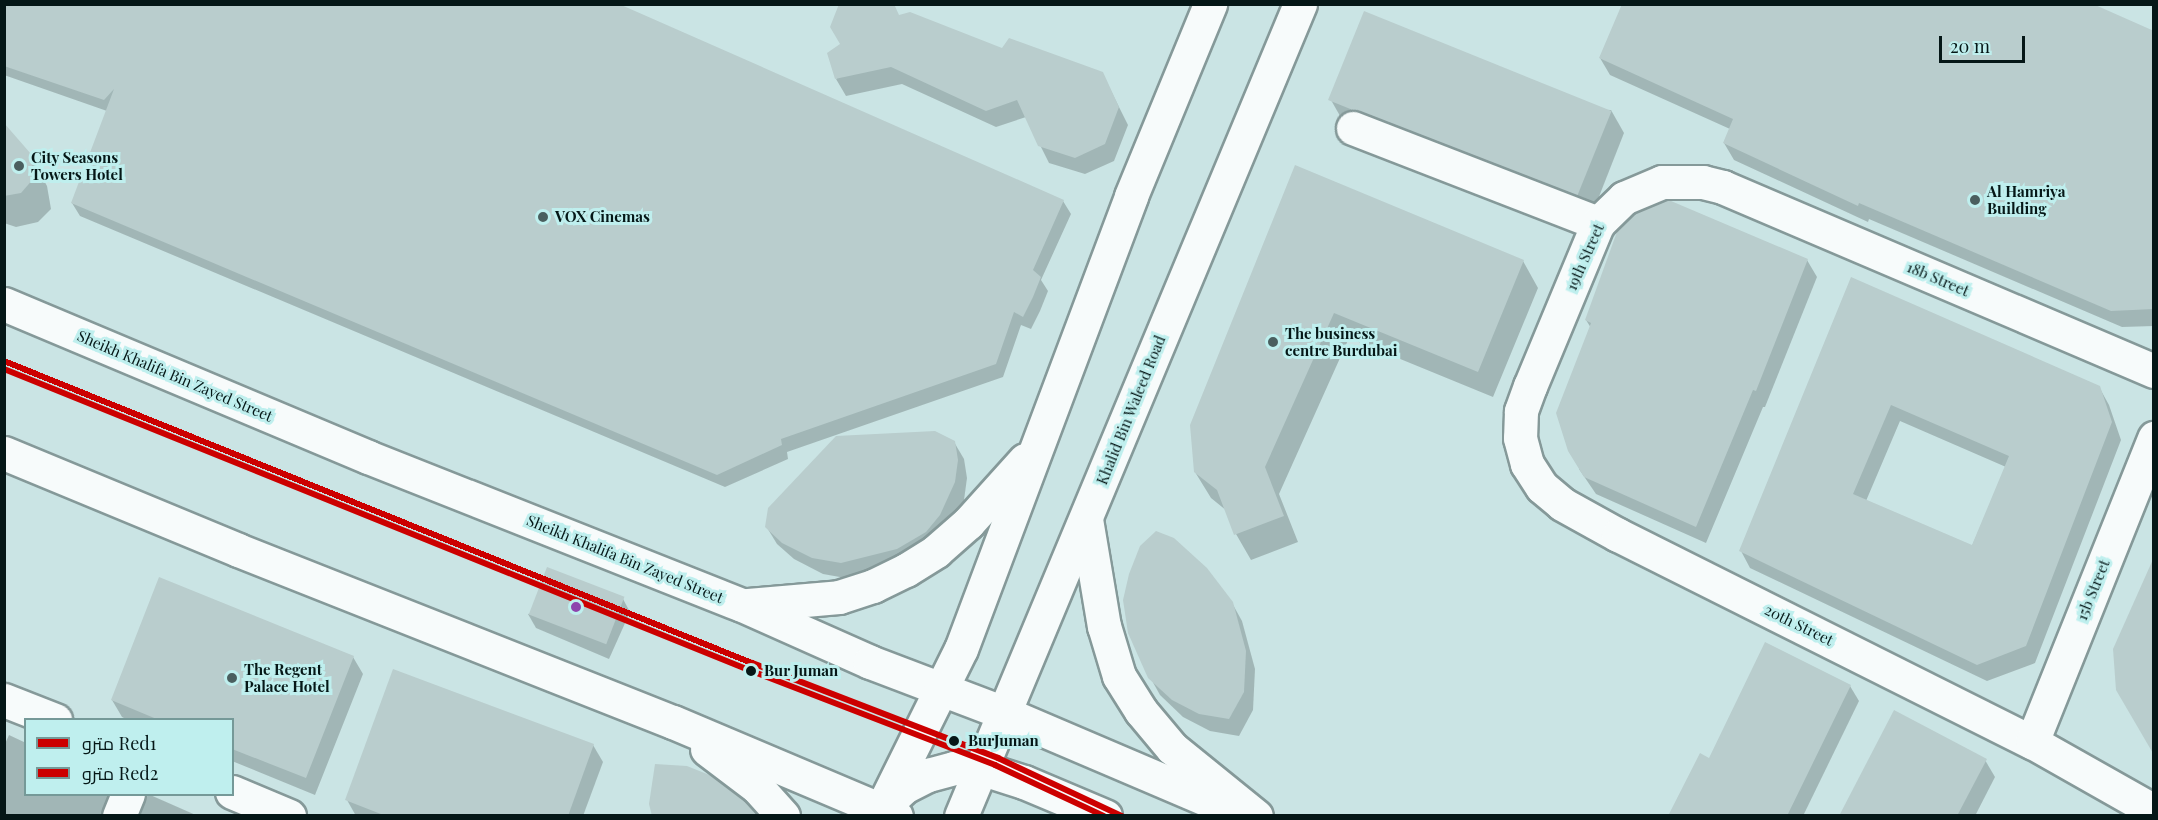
<!DOCTYPE html>
<html>
<head>
<meta charset="utf-8">
<style>
	body { margin:0 }
	#map { position:relative; width:2158px; height:820px; overflow:hidden; background:#cae4e4; font-family:"Playfair Display",Cairo,serif }
	div>[style] { position:absolute }
	[style*='--x'] { left:calc(var(--x)*1px); top:calc(var(--y)*1px); width:calc(var(--w)*1px); rotate:calc(var(--a)*1deg) }
	.shadow>* { inset:0; background:#0003 }
	.building>* { inset:0; background:#b9cdcd; transform-origin:0 0 }
	.roads { filter:drop-shadow(2px 0 #859999) drop-shadow(-2px 0 #859999) drop-shadow(0 2px #859999) drop-shadow(0 -2px #859999) }
	.street>* { height:33px; margin:-16.5px; padding:0 16.5px; transform-origin:16.5px; border-radius:16.5px; background:#f7fbfb }
	.secondary>* { height:33px; margin:-16.5px; padding:0 16.5px; transform-origin:16.5px; border-radius:16.5px; background:#f7fbfb }
	.primary>* { height:33px; margin:-16.5px; padding:0 16.5px; transform-origin:16.5px; border-radius:16.5px; background:#f7fbfb }
	.metro-1>* { height:6px; margin:-3px; padding:0 3px; transform-origin:3px; border-radius:3px; background:#c00 }
	.metro-2>* { height:6px; margin:-3px; padding:0 3px; transform-origin:3px; border-radius:3px; background:#c00 }
	.dots>* { width:16px; height:16px; translate:-50% -50%; box-sizing:border-box; border:3px solid #bfefee; border-radius:50% }
	span { translate:-50% -50%; white-space:nowrap; text-align:center; line-height:1.15; -webkit-text-stroke:6px #bfefee; paint-order:stroke }
	.poi-label { font-size:15px; color:#051717; font-weight:700 }
	.left { translate:0 -50%; text-align:left }
	.street-label { font-size:15px; color:#051717 }
	.stop-label { font-size:15px; color:#051717; font-weight:700 }
	.frame { position:absolute; inset:0; border:6px solid #051717; pointer-events:none }
	.legend { position:absolute; left:24px; top:718px; width:210px; height:78px; box-sizing:border-box; background:#bfefee; border:2px solid #759998; margin:0; padding:8px 10px; list-style:none; font-size:18px; color:#051717 }
	.legend li { display:flex; align-items:center; gap:12px; height:30px }
	.legend b { width:30px; border:2px solid #759998 }
	.scale { position:absolute; left:1939px; top:36px; width:86px; height:27px; box-sizing:border-box; border:3px solid #051717; border-top:0; padding-left:8px; font-size:18px; line-height:21px; white-space:nowrap; color:#051717; -webkit-text-stroke:4px #bfefee; paint-order:stroke }
</style>
</head>
<body>
<div id="map">
	<div class="shadow">
		<div style="clip-path:polygon(4px 4px,1063px 201px,1071px 214px,1041px 280px,1048px 291px,1040px 311px,1031px 329px,1021px 325px,1003px 377px,787px 452px,788px 459px,725px 487px,80px 216px,72px 203px,107px 111px,4px 75px)"></div>
		<div style="clip-path:polygon(900px 17px,1002px 50px,1102px 73px,1128px 125px,1114px 161px,1085px 174px,1049px 163px,1026px 117px,996px 127px,902px 84px,846px 96px,836px 79px)"></div>
		<div style="clip-path:polygon(1600px 58px,2154px 174px,2154px 326px,2122px 327px,1869px 219px,1868px 222px,1734px 160px,1724px 143px,1730px 129px,1610px 75px)"></div>
		<div style="clip-path:polygon(1331px 100px,1611px 110px,1624px 133px,1591px 217px,1344px 123px)"></div>
		<div style="clip-path:polygon(4px 133px,30px 155px,47px 186px,51px 209px,38px 222px,16px 227px,4px 223px)"></div>
		<div style="clip-path:polygon(1295px 167px,1523px 261px,1538px 288px,1493px 397px,1349px 338px,1279px 494px,1298px 542px,1251px 560px,1236px 534px,1227px 511px,1211px 498px,1195px 472px)"></div>
		<div style="clip-path:polygon(1807px 260px,1817px 277px,1765px 407px,1763px 407px,1706px 543px,1596px 494px,1579px 469px,1591px 328px,1586px 320px)"></div>
		<div style="clip-path:polygon(evenodd,1852px 279px,2099px 387px,2109px 405px,2121px 440px,2035px 663px,1987px 681px,1750px 568px,1741px 551px,1852px 279px,1900px 421px,2006px 467px,1972px 546px,1866px 501px,1900px 421px)"></div>
		<div style="clip-path:polygon(954px 442px,964px 459px,967px 478px,964px 500px,950px 532px,851px 579px,823px 574px,794px 559px,777px 544px,766px 526px)"></div>
		<div style="clip-path:polygon(623px 599px,630px 612px,609px 659px,536px 628px,528px 614px)"></div>
		<div style="clip-path:polygon(1232px 603px,1242px 621px,1255px 669px,1253px 710px,1239px 736px,1210px 731px,1183px 717px,1160px 695px,1150px 677px)"></div>
		<div style="clip-path:polygon(353px 657px,363px 674px,315px 795px,232px 761px,232px 720px,128px 720px,122px 717px,112px 700px)"></div>
		<div style="clip-path:polygon(1850px 686px,1859px 701px,1803px 816px,1669px 816px,1709px 760px)"></div>
		<div style="clip-path:polygon(9px 735px,26px 743px,26px 794px,123px 794px,116px 816px,4px 816px,4px 746px)"></div>
		<div style="clip-path:polygon(593px 745px,603px 762px,583px 816px,356px 816px,347px 800px)"></div>
		<div style="clip-path:polygon(1985px 760px,1995px 777px,1975px 816px,1841px 816px)"></div>
		<div style="clip-path:polygon(148px 794px,198px 816px,140px 816px)"></div>
	</div>
	<div class="building">
		<div style="clip-path:polygon(4px 4px,619px 4px,1064px 200px,1033px 270px,1041px 277px,1033px 297px,1023px 317px,1014px 312px,996px 364px,781px 439px,782px 445px,717px 475px,71px 203px,114px 89px,104px 100px,4px 66px)"></div>
		<div style="clip-path:polygon(839px 4px,894px 4px,899px 15px,910px 12px,1002px 48px,1009px 38px,1103px 72px,1119px 107px,1105px 144px,1075px 158px,1038px 146px,1017px 100px,986px 111px,891px 67px,835px 79px,827px 53px,840px 44px,830px 27px)"></div>
		<div style="clip-path:polygon(1622px 4px,2093px 4px,2154px 31px,2154px 309px,2111px 311px,1859px 203px,1858px 206px,1723px 143px,1733px 119px,1599px 58px)"></div>
		<div style="left:1364px;top:11px;width:267px;height:96px;rotate:22deg"></div>
		<div style="clip-path:polygon(4px 123px,31px 154px,34px 178px,21px 193px,4px 196px)"></div>
		<div style="clip-path:polygon(1295px 165px,1524px 260px,1478px 372px,1334px 313px,1265px 467px,1284px 516px,1234px 535px,1217px 490px,1194px 472px,1190px 425px)"></div>
		<div style="clip-path:polygon(1666px 201px,1671px 201px,1808px 259px,1756px 391px,1753px 390px,1696px 527px,1584px 477px,1568px 451px,1556px 413px,1591px 323px,1585px 320px,1618px 229px,1634px 214px)"></div>
		<div style="clip-path:polygon(evenodd,1851px 277px,2100px 386px,2112px 422px,2026px 646px,1977px 665px,1739px 551px,1851px 277px,1891px 405px,2009px 456px,1972px 545px,1853px 494px,1891px 405px)"></div>
		<div style="clip-path:polygon(935px 431px,955px 441px,958px 460px,955px 482px,940px 515px,926px 532px,897px 549px,841px 563px,812px 558px,782px 543px,765px 527px,768px 508px,836px 436px)"></div>
		<div style="clip-path:polygon(1156px 531px,1174px 538px,1207px 568px,1233px 602px,1246px 651px,1244px 692px,1229px 719px,1199px 714px,1172px 700px,1148px 678px,1128px 633px,1123px 600px,1129px 574px,1140px 546px)"></div>
		<div style="clip-path:polygon(2154px 557px,2154px 755px,2116px 690px,2113px 649px)"></div>
		<div style="left:547px;top:567px;width:83px;height:51px;rotate:21deg"></div>
		<div style="clip-path:polygon(159px 577px,354px 656px,306px 778px,232px 749px,232px 720px,159px 720px,111px 700px)"></div>
		<div style="clip-path:polygon(1765px 642px,1851px 685px,1787px 816px,1668px 816px,1700px 753px,1709px 758px)"></div>
		<div style="clip-path:polygon(393px 669px,594px 744px,568px 816px,386px 816px,345px 800px)"></div>
		<div style="clip-path:polygon(1894px 710px,1987px 759px,1957px 816px,1839px 816px)"></div>
		<div style="clip-path:polygon(655px 764px,687px 766px,712px 776px,744px 801px,757px 816px,652px 816px,649px 804px)"></div>
	</div>
	<div class="roads">
		<div class="street">
			<div style="--x:1353;--y:128;--w:263;--a:21.2"></div>
			<div style="--x:2154;--y:371;--w:469;--a:-156.9"></div>
			<div style="--x:1723;--y:187;--w:21;--a:-166"></div>
			<div style="--x:1703;--y:182;--w:41;--a:180"></div>
			<div style="--x:1662;--y:182;--w:41;--a:157.2"></div>
			<div style="--x:1624;--y:198;--w:36;--a:136"></div>
			<div style="--x:1598;--y:223;--w:177;--a:112.6"></div>
			<div style="--x:1530;--y:386;--w:27;--a:110"></div>
			<div style="--x:1521;--y:411;--w:27;--a:92"></div>
			<div style="--x:1520;--y:438;--w:27;--a:75"></div>
			<div style="--x:1527;--y:464;--w:27;--a:57"></div>
			<div style="--x:1542;--y:487;--w:26;--a:40"></div>
			<div style="--x:1562;--y:504;--w:64;--a:29"></div>
			<div style="--x:1618;--y:535;--w:463;--a:26.6"></div>
			<div style="--x:2032;--y:742;--w:140;--a:29.5"></div>
			<div style="--x:4;--y:700;--w:55;--a:21.4"></div>
			<div style="--x:2032;--y:742;--w:328;--a:-68.1"></div>
			<div style="--x:232;--y:792;--w:62;--a:22.8"></div>
			<div style="--x:119;--y:816;--w:24;--a:-68"></div>
		</div>
		<div class="secondary">
			<div style="--x:1004;--y:713;--w:262;--a:23.1"></div>
		</div>
		<div class="primary">
			<div style="--x:4;--y:304;--w:395;--a:22.8"></div>
			<div style="--x:368;--y:457;--w:402;--a:21.6"></div>
			<div style="--x:742;--y:605;--w:140;--a:24"></div>
			<div style="--x:870;--y:662;--w:143;--a:20.8"></div>
			<div style="--x:4;--y:453;--w:253;--a:22.5"></div>
			<div style="--x:238;--y:550;--w:468;--a:21.6"></div>
			<div style="--x:673;--y:722;--w:242;--a:22.9"></div>
			<div style="--x:1086;--y:519;--w:109;--a:80.5"></div>
			<div style="--x:1104;--y:626;--w:52;--a:73.3"></div>
			<div style="--x:1119;--y:676;--w:41;--a:57.8"></div>
			<div style="--x:1141;--y:711;--w:48;--a:50"></div>
			<div style="--x:1172;--y:748;--w:108;--a:39"></div>
			<div style="--x:748;--y:605;--w:91;--a:-5"></div>
			<div style="--x:839;--y:597;--w:36;--a:-18"></div>
			<div style="--x:873;--y:586;--w:37;--a:-26"></div>
			<div style="--x:906;--y:570;--w:36;--a:-32"></div>
			<div style="--x:936;--y:551;--w:43;--a:-41.2"></div>
			<div style="--x:968;--y:523;--w:85;--a:-47.9"></div>
			<div style="--x:707;--y:749;--w:63;--a:37.2"></div>
			<div style="--x:757;--y:787;--w:39;--a:48"></div>
			<div style="--x:885;--y:805;--w:26;--a:-43"></div>
			<div style="--x:904;--y:787;--w:27;--a:-27"></div>
			<div style="--x:928;--y:775;--w:27;--a:-15"></div>
			<div style="--x:954;--y:768;--w:26;--a:0"></div>
			<div style="--x:980;--y:768;--w:46;--a:17.7"></div>
			<div style="--x:1024;--y:782;--w:88;--a:22.8"></div>
			<div style="--x:878;--y:816;--w:186;--a:-63.6"></div>
			<div style="--x:961;--y:649;--w:484;--a:-69.4"></div>
			<div style="--x:1131;--y:196;--w:208;--a:-67.6"></div>
			<div style="--x:961;--y:816;--w:880;--a:-67.34"></div>
		</div>
	</div>
	<div class="metro-1">
		<div style="--x:4;--y:361;--w:807;--a:21.99"></div>
		<div style="--x:752;--y:663;--w:264;--a:21.1"></div>
		<div style="--x:998;--y:758;--w:137;--a:25.1"></div>
	</div>
	<div class="metro-2">
		<div style="--x:4;--y:369;--w:804;--a:22"></div>
		<div style="--x:749;--y:670;--w:264;--a:21.1"></div>
		<div style="--x:995;--y:765;--w:120;--a:25.1"></div>
	</div>
	<div class="dots">
		<div style="left:19px;top:166px;background:#4a5f5f"></div>
		<div style="left:1975px;top:200px;background:#4a5f5f"></div>
		<div style="left:543px;top:217px;background:#4a5f5f"></div>
		<div style="left:1273px;top:342px;background:#4a5f5f"></div>
		<div style="left:576px;top:607px;background:#8e44ad"></div>
		<div style="left:751px;top:671px;background:#051717"></div>
		<div style="left:232px;top:678px;background:#4a5f5f"></div>
		<div style="left:954px;top:741px;background:#051717"></div>
	</div>
	<div class="poi-label">
		<span class="left" style="left:31px;top:166px">City Seasons<br>Towers Hotel</span>
		<span class="left" style="left:1987px;top:200px">Al Hamriya<br>Building</span>
		<span class="left" style="left:555px;top:217px">VOX Cinemas</span>
		<span class="left" style="left:1285px;top:342px">The business<br>centre Burdubai</span>
		<span class="left" style="left:244px;top:678px">The Regent<br>Palace Hotel</span>
	</div>
	<div class="street-label">
		<span style="left:1585px;top:257px;rotate:-66deg">19th Street</span>
		<span style="left:1938px;top:279px;rotate:23deg">18b Street</span>
		<span style="left:175px;top:376px;rotate:23deg">Sheikh Khalifa Bin Zayed Street</span>
		<span style="left:1131px;top:410px;rotate:-68deg">Khalid Bin Waleed Road</span>
		<span style="left:625px;top:559px;rotate:22deg">Sheikh Khalifa Bin Zayed Street</span>
		<span style="left:2093px;top:590px;rotate:-68deg">15b Street</span>
		<span style="left:1799px;top:625px;rotate:26deg">20th Street</span>
	</div>
	<div class="stop-label">
		<span class="left" style="left:764px;top:671px">Bur Juman</span>
		<span class="left" style="left:968px;top:741px">BurJuman</span>
	</div>
	<div class="frame"></div>
	<ul class="legend">
	<li><b style="height:8px;background:#c00"></b>مترو Red1</li>
	<li><b style="height:8px;background:#c00"></b>مترو Red2</li>
	</ul>
	<div class="scale">20 m</div>
</div>
</body>
</html>
